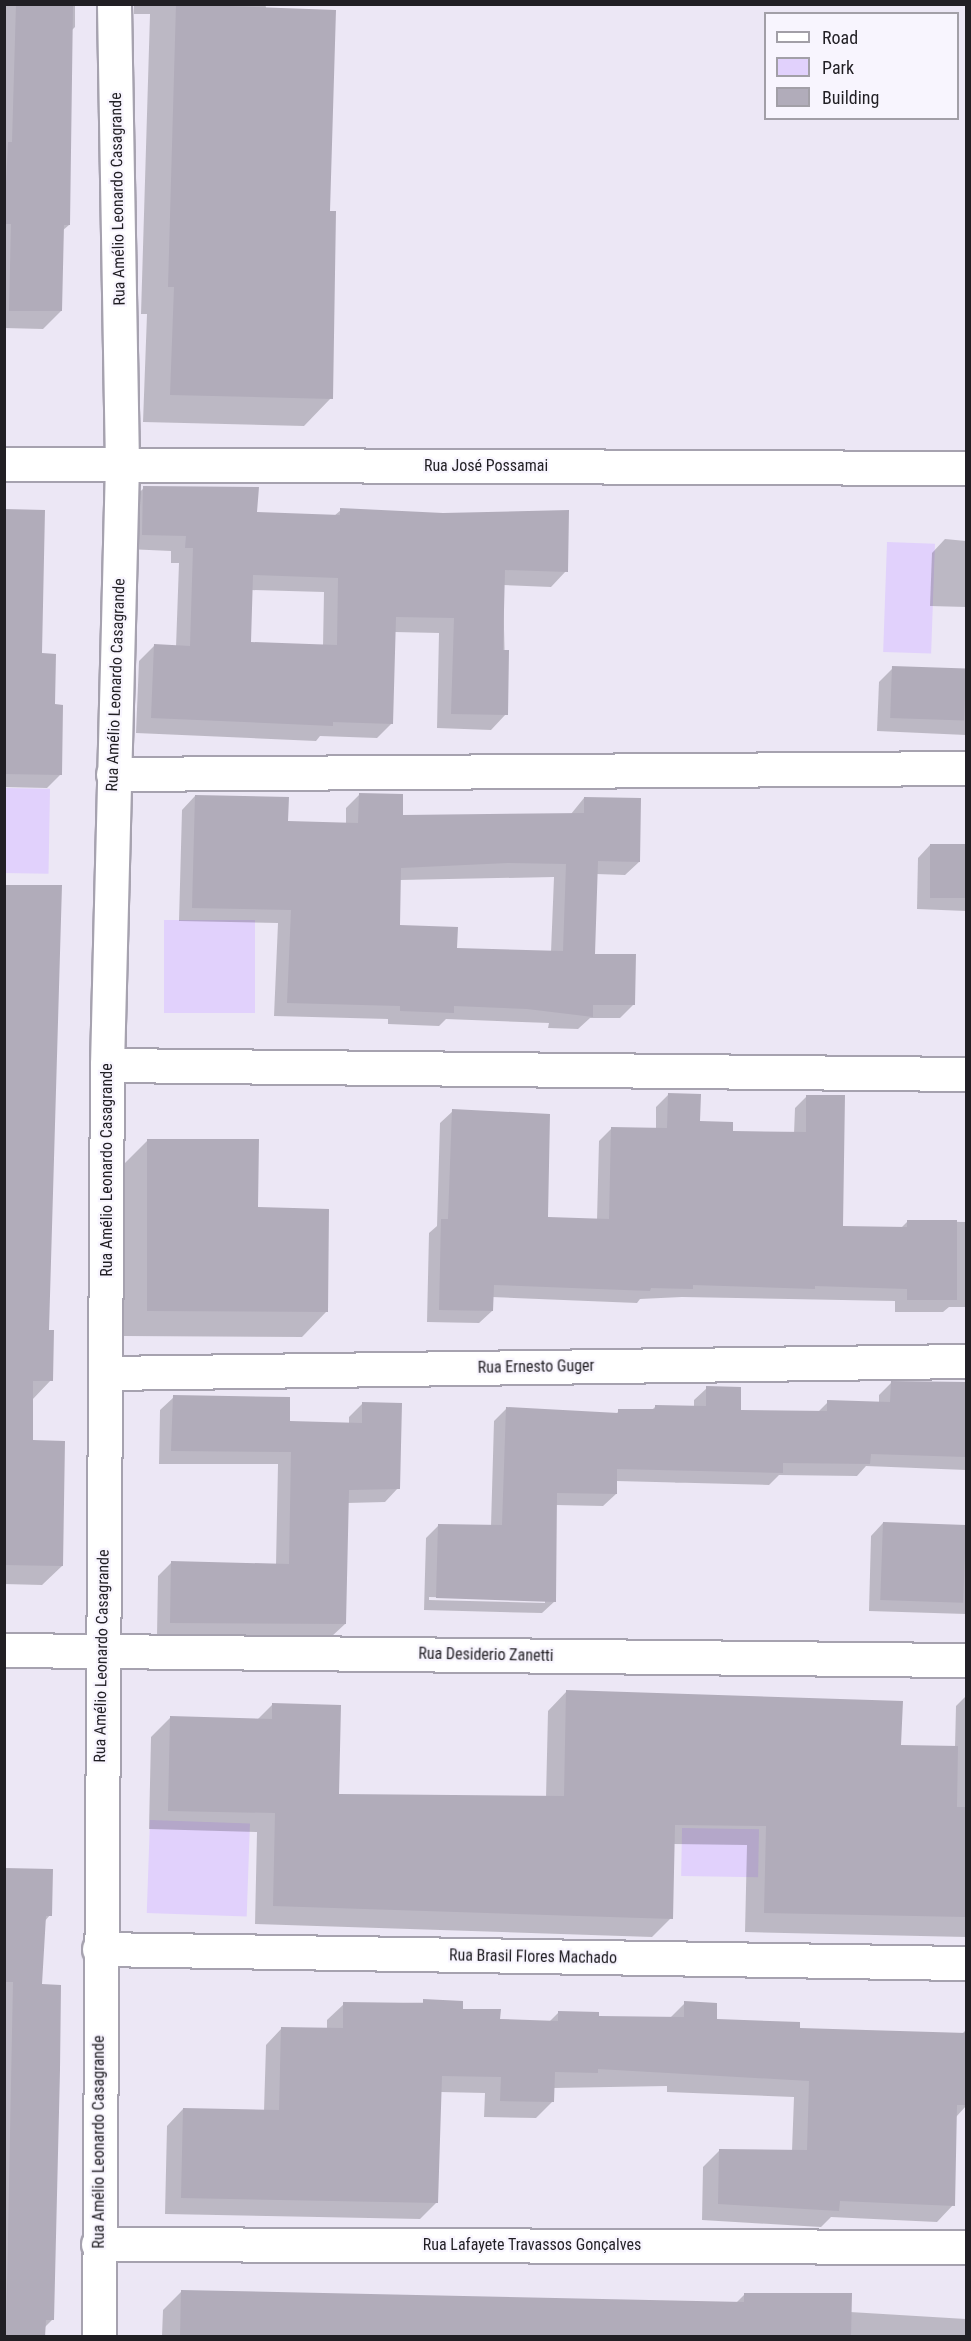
<!DOCTYPE html>
<html>
<head>
<meta charset="utf-8">
<style>
	body { margin:0 }
	#map { position:relative; width:971px; height:2341px; overflow:hidden; background:#ece7f5; font-family:"Roboto Condensed",sans-serif }
	div>[style] { position:absolute }
	[style*='--x'] { left:calc(var(--x)*1px); top:calc(var(--y)*1px); width:calc(var(--w)*1px); rotate:calc(var(--a)*1deg) }
	.green>* { inset:0; background:#e1d1fc; transform-origin:0 0 }
	.shadow>* { inset:0; background:#0003 }
	.building>* { inset:0; background:#b1acba; transform-origin:0 0 }
	.roads { filter:drop-shadow(2px 0 #a6a2af) drop-shadow(-2px 0 #a6a2af) drop-shadow(0 2px #a6a2af) drop-shadow(0 -2px #a6a2af) }
	.street>* { height:33px; margin:-16.5px; padding:0 16.5px; transform-origin:16.5px; border-radius:16.5px; background:#fff }
	.secondary>* { height:33px; margin:-16.5px; padding:0 16.5px; transform-origin:16.5px; border-radius:16.5px; background:#fff }
	span { translate:-50% -50%; white-space:nowrap; text-align:center; line-height:1.15; -webkit-text-stroke:4.5px #f8f5fe; paint-order:stroke }
	.street-label { font-size:16px; color:#211f24 }
	.frame { position:absolute; inset:0; border:6px solid #211f24; pointer-events:none }
	.legend { position:absolute; left:764px; top:12px; width:195px; height:108px; box-sizing:border-box; background:#f8f5fe; border:2px solid #a29fa7; margin:0; padding:8px 10px; list-style:none; font-size:18px; color:#211f24 }
	.legend li { display:flex; align-items:center; gap:12px; height:30px }
	.legend b { width:30px; border:2px solid #a29fa7 }
</style>
</head>
<body>
<div id="map">
	<div class="green">
		<div style="left:887px;top:542px;width:48px;height:110px;rotate:2deg"></div>
		<div style="left:5px;top:788px;width:45px;height:85px;rotate:1deg"></div>
		<div style="left:164px;top:920px;width:91px;height:93px"></div>
		<div style="left:150px;top:1820px;width:100px;height:93px;rotate:2deg"></div>
		<div style="left:682px;top:1828px;width:77px;height:48px;rotate:1deg"></div>
	</div>
	<div class="shadow">
		<div style="clip-path:polygon(4px 4px,75px 4px,75px 27px,71px 31px,69px 225px,62px 231px,61px 311px,43px 329px,4px 328px)"></div>
		<div style="clip-path:polygon(134px 4px,265px 4px,328px 213px,331px 398px,304px 426px,143px 422px,147px 314px,141px 314px,150px 14px,134px 14px)"></div>
		<div style="clip-path:polygon(evenodd,144px 488px,256px 514px,334px 516px,341px 510px,566px 571px,551px 587px,503px 585px,506px 714px,491px 730px,437px 728px,439px 633px,394px 632px,392px 723px,377px 738px,320px 736px,316px 741px,136px 733px,139px 661px,154px 646px,176px 647px,179px 563px,171px 563px,171px 551px,127px 549px,128px 503px,144px 488px,251px 590px,324px 592px,323px 646px,249px 644px,251px 590px)"></div>
		<div style="clip-path:polygon(4px 511px,53px 706px,60px 775px,47px 788px,4px 787px)"></div>
		<div style="clip-path:polygon(945px 539px,966px 541px,966px 607px,930px 606px,932px 553px)"></div>
		<div style="clip-path:polygon(893px 668px,966px 671px,966px 735px,877px 731px,879px 682px)"></div>
		<div style="clip-path:polygon(evenodd,360px 794px,401px 817px,571px 814px,584px 798px,639px 862px,625px 875px,596px 874px,594px 955px,633px 1005px,620px 1018px,590px 1018px,578px 1029px,548px 1028px,549px 1023px,446px 1019px,439px 1026px,388px 1024px,388px 1019px,274px 1016px,278px 923px,179px 921px,182px 810px,195px 796px,287px 822px,346px 824px,346px 808px,360px 794px,554px 877px,551px 952px,455px 949px,398px 926px,400px 880px,554px 877px)"></div>
		<div style="clip-path:polygon(966px 844px,966px 911px,917px 909px,918px 858px,930px 845px)"></div>
		<div style="clip-path:polygon(4px 886px,51px 1380px,32px 1400px,31px 1442px,62px 1566px,42px 1585px,4px 1584px)"></div>
		<div style="clip-path:polygon(669px 1094px,699px 1123px,732px 1133px,794px 1134px,795px 1108px,807px 1096px,841px 1228px,900px 1229px,908px 1221px,966px 1222px,966px 1307px,949px 1307px,943px 1312px,895px 1312px,895px 1301px,682px 1297px,640px 1299px,637px 1303px,492px 1297px,492px 1311px,479px 1323px,427px 1322px,429px 1233px,437px 1226px,440px 1123px,453px 1111px,546px 1218px,597px 1220px,599px 1141px,612px 1128px,656px 1129px,656px 1107px)"></div>
		<div style="clip-path:polygon(148px 1140px,257px 1208px,327px 1311px,302px 1337px,122px 1336px,123px 1165px)"></div>
		<div style="clip-path:polygon(evenodd,892px 1382px,928px 1398px,966px 1399px,966px 1470px,866px 1466px,857px 1476px,779px 1475px,769px 1485px,616px 1481px,616px 1494px,603px 1506px,556px 1505px,555px 1601px,542px 1613px,424px 1610px,426px 1538px,439px 1525px,491px 1526px,494px 1421px,507px 1408px,615px 1415px,619px 1411px,652px 1410px,656px 1406px,694px 1407px,694px 1400px,707px 1388px,739px 1411px,817px 1413px,828px 1402px,879px 1403px,879px 1395px,892px 1382px,429px 1597px,545px 1600px,545px 1603px,429px 1600px,429px 1597px)"></div>
		<div style="clip-path:polygon(174px 1397px,288px 1423px,349px 1424px,349px 1417px,363px 1403px,398px 1488px,385px 1502px,347px 1503px,345px 1624px,331px 1637px,157px 1636px,158px 1576px,172px 1562px,276px 1565px,278px 1464px,159px 1464px,160px 1410px)"></div>
		<div style="clip-path:polygon(883px 1523px,966px 1526px,966px 1614px,869px 1611px,871px 1536px)"></div>
		<div style="clip-path:polygon(567px 1691px,899px 1747px,955px 1747px,956px 1706px,966px 1696px,966px 1937px,745px 1932px,747px 1845px,673px 1844px,671px 1918px,652px 1937px,255px 1924px,257px 1832px,149px 1829px,151px 1737px,170px 1718px,257px 1720px,273px 1704px,337px 1795px,546px 1798px,548px 1711px)"></div>
		<div style="clip-path:polygon(4px 1869px,50px 1915px,44px 1922px,41px 1985px,52px 2320px,44px 2328px,44px 2336px,4px 2336px)"></div>
		<div style="clip-path:polygon(461px 2002px,461px 2010px,499px 2021px,549px 2022px,559px 2012px,597px 2018px,669px 2019px,685px 2003px,715px 2020px,799px 2030px,962px 2034px,966px 2030px,966px 2106px,956px 2117px,953px 2205px,937px 2222px,831px 2217px,821px 2227px,702px 2220px,703px 2167px,719px 2151px,792px 2151px,794px 2097px,667px 2092px,667px 2086px,553px 2088px,552px 2102px,536px 2118px,484px 2117px,485px 2093px,440px 2092px,437px 2202px,420px 2219px,165px 2214px,167px 2126px,183px 2109px,264px 2111px,266px 2045px,282px 2028px,327px 2030px,327px 2020px,344px 2004px)"></div>
		<div style="clip-path:polygon(181px 2292px,736px 2303px,744px 2295px,850px 2312px,966px 2319px,966px 2336px,162px 2336px,163px 2310px)"></div>
	</div>
	<div class="building">
		<div style="clip-path:polygon(16px 4px,73px 4px,70px 225px,64px 225px,62px 311px,9px 311px,11px 224px,6px 224px,6px 183px,8px 142px,12px 142px)"></div>
		<div style="clip-path:polygon(176px 4px,336px 10px,330px 211px,336px 211px,333px 399px,170px 395px,174px 287px,168px 287px)"></div>
		<div style="clip-path:polygon(evenodd,143px 486px,259px 487px,257px 512px,340px 515px,340px 508px,443px 513px,569px 510px,568px 572px,505px 570px,503px 650px,509px 650px,508px 715px,451px 714px,454px 618px,396px 617px,393px 724px,333px 722px,333px 726px,151px 718px,154px 644px,190px 646px,193px 548px,185px 548px,186px 536px,142px 535px,143px 486px,253px 575px,338px 578px,337px 645px,251px 642px,253px 575px)"></div>
		<div style="clip-path:polygon(4px 509px,45px 510px,42px 653px,56px 654px,55px 704px,63px 705px,62px 775px,4px 774px)"></div>
		<div style="left:892px;top:666px;width:74px;height:52px;rotate:2deg"></div>
		<div style="clip-path:polygon(evenodd,359px 793px,403px 794px,403px 815px,584px 813px,584px 797px,641px 798px,640px 862px,598px 861px,595px 954px,636px 954px,635px 1005px,593px 1005px,593px 1017px,527px 1009px,454px 1006px,454px 1013px,400px 1011px,400px 1006px,287px 1003px,291px 910px,192px 908px,195px 795px,289px 797px,288px 821px,358px 823px,359px 793px,508px 863px,566px 864px,563px 951px,457px 948px,458px 927px,400px 925px,401px 868px,508px 863px)"></div>
		<div style="left:930px;top:844px;width:36px;height:54px"></div>
		<div style="clip-path:polygon(4px 885px,62px 885px,49px 1330px,54px 1330px,53px 1381px,33px 1381px,33px 1440px,65px 1441px,63px 1566px,4px 1565px)"></div>
		<div style="clip-path:polygon(668px 1093px,701px 1094px,700px 1121px,733px 1122px,733px 1131px,806px 1132px,806px 1095px,845px 1095px,843px 1226px,907px 1227px,907px 1220px,957px 1220px,957px 1300px,907px 1300px,907px 1289px,815px 1286px,815px 1289px,693px 1285px,693px 1289px,651px 1288px,650px 1291px,494px 1285px,493px 1311px,439px 1310px,441px 1219px,448px 1219px,452px 1109px,550px 1114px,548px 1217px,609px 1219px,611px 1127px,667px 1128px)"></div>
		<div style="clip-path:polygon(147px 1139px,259px 1139px,258px 1207px,329px 1209px,328px 1312px,147px 1311px)"></div>
		<div style="clip-path:polygon(891px 1381px,966px 1382px,966px 1457px,871px 1454px,870px 1464px,783px 1463px,783px 1473px,617px 1469px,617px 1494px,557px 1493px,556px 1602px,436px 1598px,438px 1524px,502px 1525px,506px 1407px,618px 1413px,618px 1409px,655px 1409px,655px 1405px,706px 1406px,706px 1386px,741px 1387px,741px 1410px,827px 1411px,827px 1400px,890px 1402px)"></div>
		<div style="clip-path:polygon(173px 1395px,290px 1397px,290px 1421px,362px 1423px,362px 1402px,402px 1403px,400px 1489px,349px 1490px,346px 1624px,170px 1623px,171px 1561px,289px 1564px,291px 1452px,171px 1451px)"></div>
		<div style="left:883px;top:1522px;width:83px;height:78px;rotate:2deg"></div>
		<div style="clip-path:polygon(566px 1690px,903px 1701px,901px 1745px,958px 1746px,957px 1807px,966px 1807px,966px 1917px,764px 1913px,766px 1826px,675px 1825px,673px 1919px,273px 1906px,275px 1813px,168px 1811px,170px 1716px,272px 1719px,272px 1703px,341px 1705px,339px 1794px,564px 1796px)"></div>
		<div style="clip-path:polygon(4px 1868px,53px 1869px,52px 1916px,46px 1916px,42px 1984px,61px 1985px,60px 2070px,54px 2320px,46px 2320px,45px 2337px,6px 2337px,13px 1982px,4px 1982px)"></div>
		<div style="clip-path:polygon(423px 1999px,463px 2001px,463px 2009px,501px 2009px,500px 2019px,558px 2021px,558px 2011px,599px 2012px,599px 2016px,684px 2017px,684px 2001px,717px 2003px,717px 2019px,800px 2022px,800px 2028px,966px 2033px,966px 2105px,957px 2105px,955px 2206px,840px 2201px,839px 2211px,718px 2204px,719px 2149px,807px 2150px,809px 2081px,598px 2069px,598px 2073px,555px 2072px,554px 2102px,500px 2101px,501px 2077px,442px 2076px,438px 2203px,181px 2198px,183px 2108px,279px 2110px,281px 2027px,343px 2028px,343px 2002px,423px 2003px)"></div>
		<div style="clip-path:polygon(181px 2290px,744px 2302px,744px 2293px,852px 2293px,851px 2337px,180px 2337px)"></div>
	</div>
	<div class="roads">
		<div class="street">
			<div style="--x:4;--y:464;--w:962;--a:0.24"></div>
			<div style="--x:113;--y:774;--w:853;--a:-0.4"></div>
			<div style="--x:107;--y:1065;--w:859;--a:0.6"></div>
			<div style="--x:106;--y:1373;--w:860;--a:-0.8"></div>
			<div style="--x:4;--y:1650;--w:962;--a:0.6"></div>
			<div style="--x:99;--y:1949;--w:867;--a:0.93"></div>
			<div style="--x:98;--y:2244;--w:868;--a:0.2"></div>
		</div>
		<div class="secondary">
			<div style="--x:99;--y:2336;--w:1271;--a:-89.64"></div>
			<div style="--x:107;--y:1065;--w:601;--a:-88.57"></div>
			<div style="--x:122;--y:464;--w:460;--a:-91"></div>
		</div>
	</div>
	<div class="street-label">
		<span style="left:118px;top:199px;rotate:-91deg">Rua Amélio Leonardo Casagrande</span>
		<span style="left:486px;top:466px">Rua José Possamai</span>
		<span style="left:116px;top:685px;rotate:-88deg">Rua Amélio Leonardo Casagrande</span>
		<span style="left:107px;top:1170px;rotate:-90deg">Rua Amélio Leonardo Casagrande</span>
		<span style="left:536px;top:1367px;rotate:-1deg">Rua Ernesto Guger</span>
		<span style="left:486px;top:1655px;rotate:1deg">Rua Desiderio Zanetti</span>
		<span style="left:102px;top:1656px;rotate:-89deg">Rua Amélio Leonardo Casagrande</span>
		<span style="left:533px;top:1957px;rotate:1deg">Rua Brasil Flores Machado</span>
		<span style="left:99px;top:2142px;rotate:-90deg">Rua Amélio Leonardo Casagrande</span>
		<span style="left:532px;top:2245px">Rua Lafayete Travassos Gonçalves</span>
	</div>
	<div class="frame"></div>
	<ul class="legend">
	<li><b style="height:8px;background:#fff"></b>Road</li>
	<li><b style="height:16px;background:#e1d1fc"></b>Park</li>
	<li><b style="height:16px;background:#b1acba"></b>Building</li>
	</ul>
</div>
</body>
</html>
